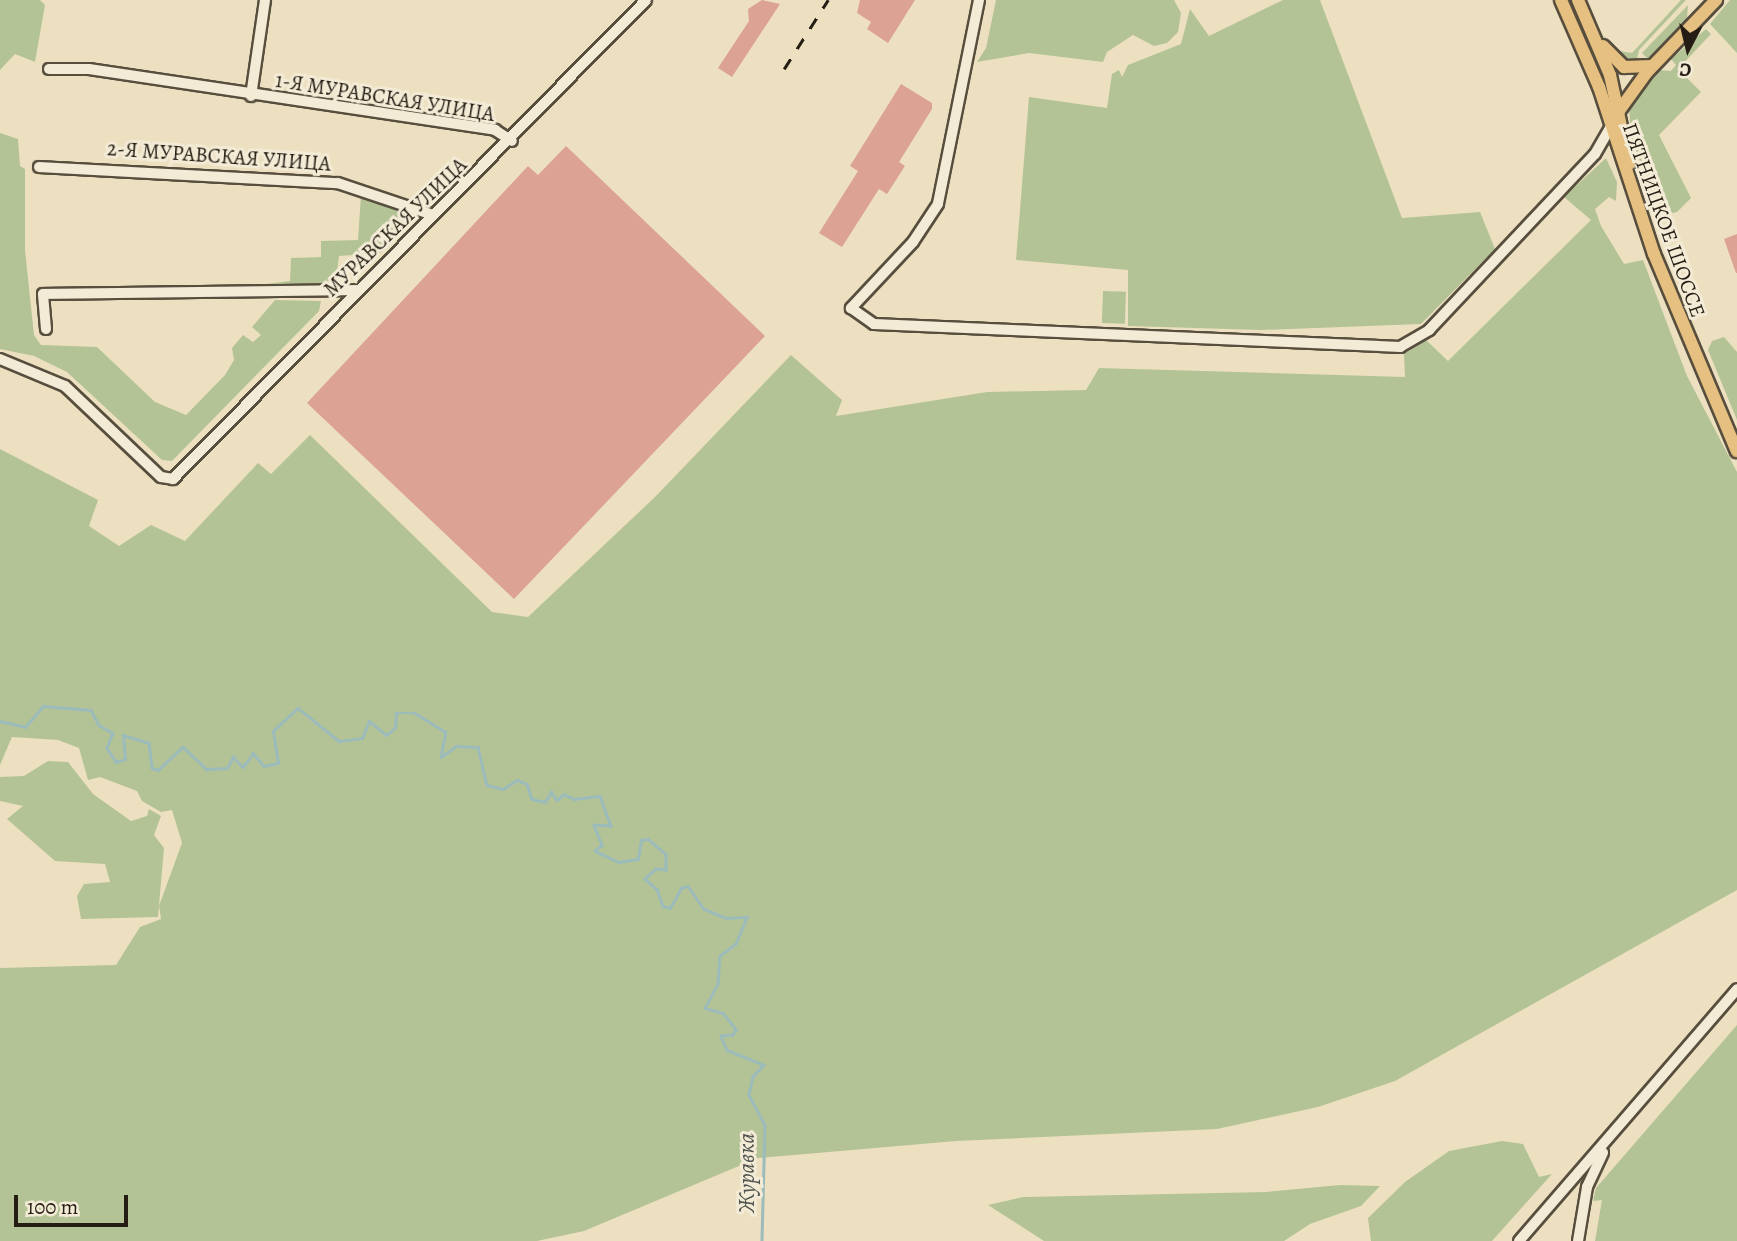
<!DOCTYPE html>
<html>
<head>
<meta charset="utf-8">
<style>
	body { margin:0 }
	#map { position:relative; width:1737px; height:1241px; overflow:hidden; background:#ede0c0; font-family:Alegreya,serif }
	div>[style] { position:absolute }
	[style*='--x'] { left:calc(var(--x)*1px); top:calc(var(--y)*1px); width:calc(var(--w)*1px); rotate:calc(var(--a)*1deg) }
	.green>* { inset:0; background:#b4c396; transform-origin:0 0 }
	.stream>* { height:2.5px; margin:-1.25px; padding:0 1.25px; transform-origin:1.25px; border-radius:1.25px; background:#9cbbbb }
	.building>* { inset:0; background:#dca292 }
	.roads { filter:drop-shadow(2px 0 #574e3e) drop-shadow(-2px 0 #574e3e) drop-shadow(0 2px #574e3e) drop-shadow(0 -2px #574e3e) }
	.minor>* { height:10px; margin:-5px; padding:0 5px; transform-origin:5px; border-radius:5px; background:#f3ebd6 }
	.major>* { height:12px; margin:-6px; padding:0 6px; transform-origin:6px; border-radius:6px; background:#e6c080 }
	.rail>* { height:2.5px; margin-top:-1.25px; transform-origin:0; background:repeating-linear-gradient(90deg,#251d13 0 12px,transparent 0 24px) }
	span { translate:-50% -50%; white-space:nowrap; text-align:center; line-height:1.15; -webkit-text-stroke:6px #f3ebd6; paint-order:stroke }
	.street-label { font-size:21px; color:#251d13 }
	.water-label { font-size:23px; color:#4f544e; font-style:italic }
	.north { position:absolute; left:1653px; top:14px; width:70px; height:70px; -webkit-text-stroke:5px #f3ebd6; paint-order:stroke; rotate:187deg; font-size:19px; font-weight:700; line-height:28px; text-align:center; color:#251d13 }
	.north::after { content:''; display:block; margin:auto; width:24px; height:32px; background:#251d13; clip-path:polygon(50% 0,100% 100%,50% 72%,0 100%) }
	.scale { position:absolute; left:14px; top:1195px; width:114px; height:32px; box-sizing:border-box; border:4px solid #251d13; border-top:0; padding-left:9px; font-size:21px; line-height:24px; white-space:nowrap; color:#251d13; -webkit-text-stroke:5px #f3ebd6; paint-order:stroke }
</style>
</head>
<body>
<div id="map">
	<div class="green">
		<div style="clip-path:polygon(0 0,40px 0,45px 5px,35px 62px,15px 54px,0 70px)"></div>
		<div style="clip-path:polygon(996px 0,1174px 0,1181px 13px,1178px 32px,1167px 43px,1154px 46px,1133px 35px,1107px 52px,1103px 62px,1029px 53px,977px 62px,986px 48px)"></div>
		<div style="clip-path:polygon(1283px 0,1320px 0,1402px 218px,1480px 212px,1495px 249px,1421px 324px,1262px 330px,1128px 326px,1128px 270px,1016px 260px,1029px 97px,1107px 108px,1112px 74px,1119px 70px,1122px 77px,1128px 65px,1181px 44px,1190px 9px,1209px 36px)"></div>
		<div style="clip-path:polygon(1681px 0,1686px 0,1639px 50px,1635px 67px,1613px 55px,1603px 35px,1619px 51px,1632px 53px)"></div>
		<div style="clip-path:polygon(1730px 0,1737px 0,1737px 53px,1710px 24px)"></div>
		<div style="clip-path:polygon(1688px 5px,1687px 19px,1648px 59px,1642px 53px)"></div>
		<div style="clip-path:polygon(1706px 29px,1711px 34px,1678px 69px,1701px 92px,1659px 135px,1691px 198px,1677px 212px,1662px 215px,1631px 139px,1629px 107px,1660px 70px,1671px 71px,1676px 65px,1671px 59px)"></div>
		<div style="clip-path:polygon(0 133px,18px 139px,20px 166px,25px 169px,25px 250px,34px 335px,41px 345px,97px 347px,155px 402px,186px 415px,225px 375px,234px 360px,232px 348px,243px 335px,253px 342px,261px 335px,252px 327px,275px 300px,321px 301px,319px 311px,172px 461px,162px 460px,67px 372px,34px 356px,0 349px)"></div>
		<div style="clip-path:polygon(1606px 158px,1617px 182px,1616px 201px,1609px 197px,1595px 209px,1601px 226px,1624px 264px,1643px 260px,1687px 376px,1737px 472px,1737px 890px,1395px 1081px,1318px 1107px,1217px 1129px,956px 1141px,758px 1158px,584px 1231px,537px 1241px,0 1241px,0 968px,116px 965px,140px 927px,161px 919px,159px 906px,182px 843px,172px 810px,161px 812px,142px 801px,137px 791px,100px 777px,88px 780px,79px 748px,58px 740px,12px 737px,0 765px,0 449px,98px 500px,89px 526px,119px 546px,151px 525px,185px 541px,258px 463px,271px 474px,310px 435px,492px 612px,528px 617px,656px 496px,791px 355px,842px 400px,836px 416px,987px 392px,1086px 390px,1099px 368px,1405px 377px,1404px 354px,1426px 340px,1448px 361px,1591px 220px,1564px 197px)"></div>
		<div style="clip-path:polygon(361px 195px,423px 214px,380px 253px,339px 256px,335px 289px,266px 290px,266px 284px,290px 281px,291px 258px,321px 257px,321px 241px,358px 240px)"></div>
		<div style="left:1103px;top:291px;width:23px;height:32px;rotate:2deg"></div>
		<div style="clip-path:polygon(1724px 337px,1737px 352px,1737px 420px,1708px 350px,1712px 341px)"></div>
		<div style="clip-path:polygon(48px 761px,68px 762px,93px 794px,131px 821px,147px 816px,149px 809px,161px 816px,154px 835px,164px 848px,158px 917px,81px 919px,77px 896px,84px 884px,110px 882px,105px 864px,55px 861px,7px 819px,23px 806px,0 801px,0 777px,24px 776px)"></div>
		<div style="clip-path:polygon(1737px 1025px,1737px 1241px,1595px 1241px,1602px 1200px,1593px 1201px,1596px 1188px)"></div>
		<div style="clip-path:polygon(1502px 1141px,1523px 1144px,1539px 1177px,1552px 1174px,1492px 1241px,1371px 1241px,1368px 1218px,1405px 1182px,1449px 1151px)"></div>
		<div style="clip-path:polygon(1340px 1185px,1380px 1186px,1361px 1206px,1310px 1224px,1284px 1241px,1044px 1241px,988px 1205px,1023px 1197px,1266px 1192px)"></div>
	</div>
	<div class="stream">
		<div style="--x:0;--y:721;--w:26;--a:13"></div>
		<div style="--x:25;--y:727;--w:28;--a:-49"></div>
		<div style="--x:43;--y:706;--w:48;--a:4.8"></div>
		<div style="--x:91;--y:710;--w:17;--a:62"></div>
		<div style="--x:99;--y:725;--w:16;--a:30"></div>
		<div style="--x:113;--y:733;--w:16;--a:112"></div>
		<div style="--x:107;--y:748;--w:17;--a:57"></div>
		<div style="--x:116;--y:762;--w:9;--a:-18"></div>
		<div style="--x:125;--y:759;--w:24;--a:-95"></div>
		<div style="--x:123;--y:735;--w:27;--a:17"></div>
		<div style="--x:149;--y:743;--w:25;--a:83"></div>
		<div style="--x:152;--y:768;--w:6;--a:18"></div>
		<div style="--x:158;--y:770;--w:34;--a:-43"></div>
		<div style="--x:183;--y:747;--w:33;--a:43"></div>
		<div style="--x:207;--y:769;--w:20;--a:-3"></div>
		<div style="--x:227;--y:768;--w:13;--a:-61"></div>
		<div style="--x:233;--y:757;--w:14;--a:45"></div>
		<div style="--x:243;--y:767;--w:17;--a:-54"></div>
		<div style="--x:253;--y:753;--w:17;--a:50"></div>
		<div style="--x:264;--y:766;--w:14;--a:-12"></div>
		<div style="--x:278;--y:763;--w:32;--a:-99"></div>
		<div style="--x:273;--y:731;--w:34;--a:-43"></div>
		<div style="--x:298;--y:708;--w:53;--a:38.8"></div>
		<div style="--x:339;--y:741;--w:23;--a:-7"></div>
		<div style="--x:362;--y:738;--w:18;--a:-68"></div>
		<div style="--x:369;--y:721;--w:22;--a:39"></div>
		<div style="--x:386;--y:735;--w:11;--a:-38"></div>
		<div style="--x:395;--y:728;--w:15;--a:-86"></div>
		<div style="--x:396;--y:713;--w:19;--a:0"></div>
		<div style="--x:415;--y:713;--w:36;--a:32"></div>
		<div style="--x:446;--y:732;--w:25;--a:101"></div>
		<div style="--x:441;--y:757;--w:19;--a:-36"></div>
		<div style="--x:456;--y:746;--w:22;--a:3"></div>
		<div style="--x:478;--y:747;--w:39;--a:77"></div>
		<div style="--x:487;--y:785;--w:16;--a:14"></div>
		<div style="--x:503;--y:789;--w:17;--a:-33"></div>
		<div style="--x:517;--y:780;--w:11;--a:22"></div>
		<div style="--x:527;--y:784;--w:16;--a:72"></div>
		<div style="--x:532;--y:799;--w:13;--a:13"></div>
		<div style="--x:545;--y:802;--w:12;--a:-59"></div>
		<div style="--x:551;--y:792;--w:10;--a:53"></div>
		<div style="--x:557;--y:800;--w:9;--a:-41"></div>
		<div style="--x:564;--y:794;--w:11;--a:27"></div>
		<div style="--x:574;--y:799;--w:26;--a:-7"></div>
		<div style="--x:600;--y:796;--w:32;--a:70"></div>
		<div style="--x:611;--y:826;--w:17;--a:-177"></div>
		<div style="--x:594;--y:825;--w:22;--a:68"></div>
		<div style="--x:602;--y:845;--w:9;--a:139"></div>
		<div style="--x:595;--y:851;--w:26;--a:25"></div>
		<div style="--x:619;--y:862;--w:19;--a:-9"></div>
		<div style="--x:638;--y:859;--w:19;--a:-81"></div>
		<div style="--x:641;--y:840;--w:7;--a:-8"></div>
		<div style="--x:648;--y:839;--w:23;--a:40"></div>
		<div style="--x:666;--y:854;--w:16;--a:90"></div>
		<div style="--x:666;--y:870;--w:10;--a:-174"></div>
		<div style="--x:656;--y:869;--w:15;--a:138"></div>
		<div style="--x:645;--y:879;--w:16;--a:40"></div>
		<div style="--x:657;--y:889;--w:18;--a:71"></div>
		<div style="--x:663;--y:906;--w:7;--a:16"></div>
		<div style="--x:670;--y:908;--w:23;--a:-61"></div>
		<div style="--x:681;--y:888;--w:7;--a:-16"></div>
		<div style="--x:688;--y:886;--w:28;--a:55"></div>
		<div style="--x:704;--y:909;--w:24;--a:22"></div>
		<div style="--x:726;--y:918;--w:21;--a:-3"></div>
		<div style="--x:747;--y:917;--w:29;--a:112"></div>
		<div style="--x:736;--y:944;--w:20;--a:143"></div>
		<div style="--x:720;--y:956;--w:28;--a:94"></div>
		<div style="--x:718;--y:984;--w:27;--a:118"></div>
		<div style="--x:705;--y:1008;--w:19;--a:16"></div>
		<div style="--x:723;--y:1013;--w:21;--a:51"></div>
		<div style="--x:736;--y:1029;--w:7;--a:117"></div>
		<div style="--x:733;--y:1035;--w:12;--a:175"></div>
		<div style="--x:721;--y:1036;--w:15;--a:67"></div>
		<div style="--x:727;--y:1050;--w:40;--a:22"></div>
		<div style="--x:764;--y:1065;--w:16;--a:133"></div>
		<div style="--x:753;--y:1077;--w:18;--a:103"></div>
		<div style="--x:749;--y:1095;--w:34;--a:62"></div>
		<div style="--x:765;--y:1125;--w:116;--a:91.5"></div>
	</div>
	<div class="building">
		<div style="clip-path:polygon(762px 0,780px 4px,732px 77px,718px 68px,749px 21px,748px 9px)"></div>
		<div style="clip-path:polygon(860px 0,915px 0,888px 43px,867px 29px,871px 22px,857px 13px)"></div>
		<div style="clip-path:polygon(901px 84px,932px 103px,932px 109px,899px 162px,905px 166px,887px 194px,879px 189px,842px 247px,819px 233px,858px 171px,850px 166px)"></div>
		<div style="clip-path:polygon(566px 146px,765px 336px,514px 599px,307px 403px,528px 166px,538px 175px)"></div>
		<div style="clip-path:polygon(1737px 234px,1737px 273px,1736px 273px,1724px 239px)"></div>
	</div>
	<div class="roads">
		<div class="minor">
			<div style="--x:979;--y:0;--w:208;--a:101.4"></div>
			<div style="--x:938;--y:204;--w:45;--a:123.3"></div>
			<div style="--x:913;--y:242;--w:91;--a:133.2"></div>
			<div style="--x:851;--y:308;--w:28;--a:35"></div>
			<div style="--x:874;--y:324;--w:527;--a:2.5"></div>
			<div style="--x:1400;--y:347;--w:34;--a:-30"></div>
			<div style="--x:1429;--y:330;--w:242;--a:-46.7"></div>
			<div style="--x:1595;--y:154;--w:30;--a:-60"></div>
			<div style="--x:49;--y:69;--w:40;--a:0"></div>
			<div style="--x:89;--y:69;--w:411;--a:8.5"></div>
			<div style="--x:495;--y:130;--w:20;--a:33"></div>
			<div style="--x:251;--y:96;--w:97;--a:-81.7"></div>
			<div style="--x:39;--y:167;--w:299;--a:3.1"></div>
			<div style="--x:338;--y:183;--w:100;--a:18.6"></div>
			<div style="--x:46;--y:329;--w:35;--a:-95"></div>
			<div style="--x:43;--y:294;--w:313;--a:-0.7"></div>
			<div style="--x:0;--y:359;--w:70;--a:22.6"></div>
			<div style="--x:65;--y:386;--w:132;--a:43.5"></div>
			<div style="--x:161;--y:477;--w:12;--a:9"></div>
			<div style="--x:173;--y:479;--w:673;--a:-45.36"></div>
			<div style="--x:1519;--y:1241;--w:333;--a:-49.1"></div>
			<div style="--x:1578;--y:1241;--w:55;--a:-80.5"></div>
			<div style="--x:1587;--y:1187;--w:38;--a:-65"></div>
		</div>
		<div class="major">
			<div style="--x:1561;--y:0;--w:95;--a:66.4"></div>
			<div style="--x:1599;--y:87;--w:176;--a:71.8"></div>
			<div style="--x:1654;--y:254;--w:214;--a:67.2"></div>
			<div style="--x:1578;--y:0;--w:82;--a:66.9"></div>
			<div style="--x:1610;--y:75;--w:91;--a:77.9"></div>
			<div style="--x:1603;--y:46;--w:30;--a:45"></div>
			<div style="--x:1624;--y:67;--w:28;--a:-2"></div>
			<div style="--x:1616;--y:115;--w:53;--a:-54.2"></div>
			<div style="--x:1647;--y:72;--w:100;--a:-46.2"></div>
		</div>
	</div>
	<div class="rail">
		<div style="--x:784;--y:69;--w:82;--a:-57.5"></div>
	</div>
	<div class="street-label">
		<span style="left:385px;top:97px;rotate:9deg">1-Я МУРАВСКАЯ УЛИЦА</span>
		<span style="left:219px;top:156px;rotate:4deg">2-Я МУРАВСКАЯ УЛИЦА</span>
		<span style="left:1664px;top:220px;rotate:70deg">ПЯТНИЦКОЕ ШОССЕ</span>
		<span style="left:395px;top:227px;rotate:-44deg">МУРАВСКАЯ УЛИЦА</span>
	</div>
	<div class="water-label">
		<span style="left:747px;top:1173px;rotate:-90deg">Журавка</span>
	</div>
	<div class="north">С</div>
	<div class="scale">100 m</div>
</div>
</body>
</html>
